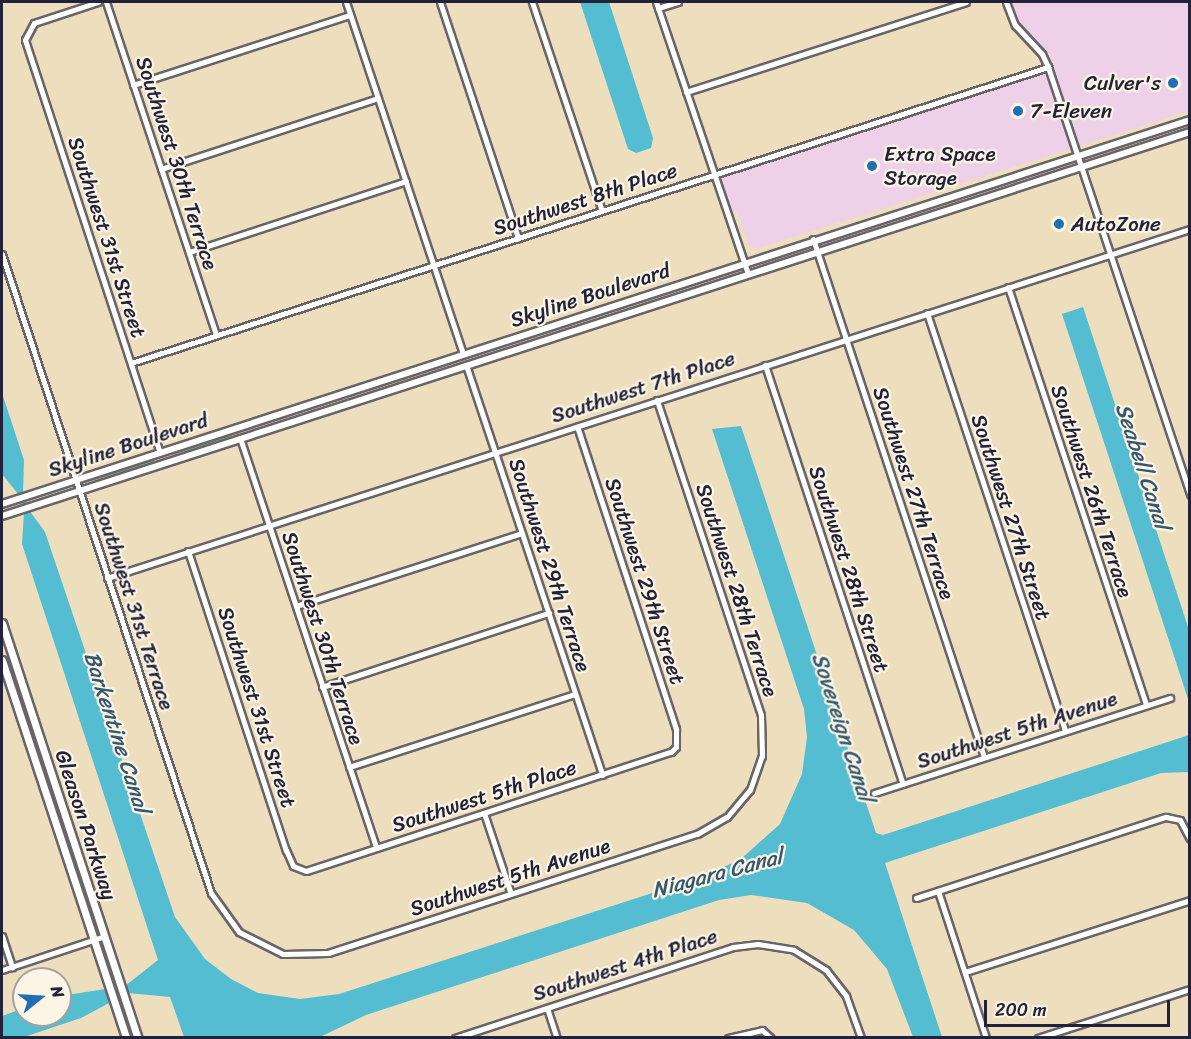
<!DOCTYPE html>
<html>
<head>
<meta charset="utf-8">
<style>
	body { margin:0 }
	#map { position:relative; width:1191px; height:1039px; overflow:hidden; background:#eddfbd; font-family:Sriracha,sans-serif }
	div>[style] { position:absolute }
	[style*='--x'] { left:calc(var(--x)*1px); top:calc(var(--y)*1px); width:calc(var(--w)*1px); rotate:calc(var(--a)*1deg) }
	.built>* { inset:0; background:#eed0e8 }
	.green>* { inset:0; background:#6fc88e }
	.water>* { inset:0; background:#54bdd1 }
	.roads { filter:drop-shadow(2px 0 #696468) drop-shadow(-2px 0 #696468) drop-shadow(0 2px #696468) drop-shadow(0 -2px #696468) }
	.minor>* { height:5px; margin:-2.5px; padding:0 2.5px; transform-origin:2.5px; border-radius:2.5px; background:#fff }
	.tertiary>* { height:6px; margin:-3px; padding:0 3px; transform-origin:3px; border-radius:3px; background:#fff }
	.secondary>* { height:7px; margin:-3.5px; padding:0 3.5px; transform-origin:3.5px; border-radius:3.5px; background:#fff }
	.dots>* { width:16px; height:16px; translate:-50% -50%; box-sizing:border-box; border:3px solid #fcf5e5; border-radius:50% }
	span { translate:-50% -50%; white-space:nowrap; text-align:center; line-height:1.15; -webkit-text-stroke:4.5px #fcf5e5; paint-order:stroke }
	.poi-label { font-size:21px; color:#22223b }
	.right { translate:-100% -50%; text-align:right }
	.left { translate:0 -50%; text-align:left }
	.street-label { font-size:21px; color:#22223b }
	.water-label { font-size:22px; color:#345870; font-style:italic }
	.frame { position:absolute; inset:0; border:3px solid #22223b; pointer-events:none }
	.north { position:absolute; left:12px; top:967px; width:60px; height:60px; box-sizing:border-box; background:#fcf5e5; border:2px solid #a5a1a1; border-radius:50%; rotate:72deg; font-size:16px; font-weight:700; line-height:24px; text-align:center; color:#22223b }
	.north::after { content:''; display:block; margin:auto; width:21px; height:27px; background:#1f6fb2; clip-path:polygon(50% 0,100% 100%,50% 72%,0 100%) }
	.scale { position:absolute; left:984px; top:1000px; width:186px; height:27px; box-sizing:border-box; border:3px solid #22223b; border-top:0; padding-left:8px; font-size:18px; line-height:21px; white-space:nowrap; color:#22223b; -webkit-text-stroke:4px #fcf5e5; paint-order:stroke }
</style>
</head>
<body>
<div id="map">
	<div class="built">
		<div style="clip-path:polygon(1009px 2px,1189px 2px,1189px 111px,756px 249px,750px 247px,737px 213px,730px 209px,720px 184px,724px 177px,1056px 70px,1051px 56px,1013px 15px)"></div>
	</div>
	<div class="green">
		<div style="clip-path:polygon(229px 433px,232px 435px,229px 439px,172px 455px,178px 449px)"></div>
		<div style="clip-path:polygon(151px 458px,155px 460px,151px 464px,84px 483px)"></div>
	</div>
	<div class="water">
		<div style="clip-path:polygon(580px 2px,609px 2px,653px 138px,651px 148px,636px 153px,628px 149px)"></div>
		<div style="clip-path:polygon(1083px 307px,1189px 630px,1189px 702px,1062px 314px)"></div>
		<div style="clip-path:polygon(2px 393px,24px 460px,23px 493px,29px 510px,45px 532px,175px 917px,205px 959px,231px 979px,258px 993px,300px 999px,339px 994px,702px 877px,741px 859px,780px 824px,802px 774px,807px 737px,804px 709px,712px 429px,741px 426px,876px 833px,883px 835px,1189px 735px,1189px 772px,1161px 773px,885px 863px,942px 1037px,913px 1037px,887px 969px,854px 930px,807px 903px,751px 895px,719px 900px,366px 1015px,320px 1037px,184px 1037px,170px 997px,128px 993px,81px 1018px,24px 1037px,2px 1037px,2px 1016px,24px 1008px,24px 1015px,60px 1015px,60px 996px,125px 986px,158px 960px,22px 544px,24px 512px,18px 494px,2px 474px)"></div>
	</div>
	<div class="roads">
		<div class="minor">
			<div style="--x:98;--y:2;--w:67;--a:161.8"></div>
			<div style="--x:34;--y:23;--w:19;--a:118"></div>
			<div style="--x:25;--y:40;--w:434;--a:71.9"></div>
			<div style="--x:106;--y:2;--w:351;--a:71.7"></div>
			<div style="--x:346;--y:2;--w:371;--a:71.6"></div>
			<div style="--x:440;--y:2;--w:249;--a:71.7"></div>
			<div style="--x:532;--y:2;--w:220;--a:71.5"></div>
			<div style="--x:656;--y:2;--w:287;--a:71.3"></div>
			<div style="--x:1006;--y:2;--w:25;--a:69"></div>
			<div style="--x:1015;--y:25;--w:40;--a:47"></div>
			<div style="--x:1042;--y:54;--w:14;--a:65"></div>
			<div style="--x:1048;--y:67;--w:451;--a:71.6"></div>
			<div style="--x:658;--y:8;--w:21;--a:-17"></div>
			<div style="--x:133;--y:85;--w:228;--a:-17.9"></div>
			<div style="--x:686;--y:92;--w:294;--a:-17.8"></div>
			<div style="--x:161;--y:169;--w:228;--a:-18.1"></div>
			<div style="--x:813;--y:239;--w:545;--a:71.73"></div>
			<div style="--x:189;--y:252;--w:228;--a:-18.1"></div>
			<div style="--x:2;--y:254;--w:672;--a:71.89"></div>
			<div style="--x:211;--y:893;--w:48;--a:54.3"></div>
			<div style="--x:239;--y:932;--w:49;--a:26.6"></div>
			<div style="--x:283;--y:954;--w:45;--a:-1.3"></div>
			<div style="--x:328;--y:953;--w:388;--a:-17.9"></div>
			<div style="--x:697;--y:834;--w:34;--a:-30"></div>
			<div style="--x:727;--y:817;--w:35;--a:-50"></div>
			<div style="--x:750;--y:790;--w:36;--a:-71"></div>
			<div style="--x:762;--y:756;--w:41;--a:-91.4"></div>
			<div style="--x:761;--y:715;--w:332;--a:-108.3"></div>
			<div style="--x:1008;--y:287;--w:440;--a:71.7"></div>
			<div style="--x:927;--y:313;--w:440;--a:71.7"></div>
			<div style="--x:131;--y:363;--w:964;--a:-17.89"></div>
			<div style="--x:466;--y:365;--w:432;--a:71.6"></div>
			<div style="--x:765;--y:365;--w:441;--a:71.8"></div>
			<div style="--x:240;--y:438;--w:432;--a:71.6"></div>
			<div style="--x:188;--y:551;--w:315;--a:71.9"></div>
			<div style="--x:286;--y:850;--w:17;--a:66"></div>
			<div style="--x:293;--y:866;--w:14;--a:21"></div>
			<div style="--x:306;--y:871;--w:384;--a:-18.1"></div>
			<div style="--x:671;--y:752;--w:7;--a:-45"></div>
			<div style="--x:676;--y:747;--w:18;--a:-90"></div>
			<div style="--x:676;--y:729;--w:318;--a:-108.1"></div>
			<div style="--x:107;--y:578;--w:1138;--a:-17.86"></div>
			<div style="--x:296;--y:606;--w:237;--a:-17.9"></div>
			<div style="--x:322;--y:687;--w:239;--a:-18.1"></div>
			<div style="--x:349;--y:767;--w:237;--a:-17.9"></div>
			<div style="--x:874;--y:793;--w:311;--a:-17.8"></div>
			<div style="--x:484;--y:813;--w:85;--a:71.6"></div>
			<div style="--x:938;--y:891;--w:155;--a:71.9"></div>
			<div style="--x:916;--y:898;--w:263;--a:-18"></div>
			<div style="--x:1166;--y:817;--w:14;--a:12"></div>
			<div style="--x:1180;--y:820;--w:21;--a:62"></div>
			<div style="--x:2;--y:936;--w:33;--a:72"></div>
			<div style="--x:2;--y:970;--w:108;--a:-18.3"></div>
			<div style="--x:965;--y:972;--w:236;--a:-17.7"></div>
			<div style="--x:547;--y:1008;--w:32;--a:72"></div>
			<div style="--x:455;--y:1038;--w:293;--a:-18.1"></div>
			<div style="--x:733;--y:947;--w:25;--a:-7"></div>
			<div style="--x:758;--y:944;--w:36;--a:9"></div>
			<div style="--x:794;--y:950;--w:38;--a:32"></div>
			<div style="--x:826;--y:970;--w:33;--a:52"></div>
			<div style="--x:846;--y:996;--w:45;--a:70.3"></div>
			<div style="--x:728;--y:1038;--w:35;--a:-13"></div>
			<div style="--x:762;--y:1030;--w:12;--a:42"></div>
			<div style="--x:1038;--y:1038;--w:160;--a:-17.9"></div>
		</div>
		<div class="tertiary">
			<div style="--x:2;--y:504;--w:1249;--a:-17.91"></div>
			<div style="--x:2;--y:516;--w:1249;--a:-17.91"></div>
		</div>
		<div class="secondary">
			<div style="--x:2;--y:623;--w:437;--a:71.9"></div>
			<div style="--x:2;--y:660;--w:398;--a:71.8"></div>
		</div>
	</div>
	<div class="dots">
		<div style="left:1173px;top:83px;background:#1f6fb2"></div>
		<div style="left:1018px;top:111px;background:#1f6fb2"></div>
		<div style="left:872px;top:166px;background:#1f6fb2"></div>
		<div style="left:1059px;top:224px;background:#1f6fb2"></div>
	</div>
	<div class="poi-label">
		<span class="right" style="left:1161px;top:83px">Culver's</span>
		<span class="left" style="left:1030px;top:111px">7-Eleven</span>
		<span class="left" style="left:884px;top:166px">Extra Space<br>Storage</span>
		<span class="left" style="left:1071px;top:224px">AutoZone</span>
	</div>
	<div class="street-label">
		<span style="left:177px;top:163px;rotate:72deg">Southwest 30th Terrace</span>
		<span style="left:585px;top:199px;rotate:-18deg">Southwest 8th Place</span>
		<span style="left:107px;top:237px;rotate:72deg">Southwest 31st Street</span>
		<span style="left:590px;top:295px;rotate:-18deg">Skyline Boulevard</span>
		<span style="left:643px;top:387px;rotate:-18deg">Southwest 7th Place</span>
		<span style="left:128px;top:445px;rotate:-18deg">Skyline Boulevard</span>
		<span style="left:1092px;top:491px;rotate:72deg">Southwest 26th Terrace</span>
		<span style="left:914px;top:493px;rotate:72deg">Southwest 27th Terrace</span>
		<span style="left:1011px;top:517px;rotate:72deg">Southwest 27th Street</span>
		<span style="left:550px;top:565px;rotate:72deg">Southwest 29th Terrace</span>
		<span style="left:849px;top:569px;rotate:72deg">Southwest 28th Street</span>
		<span style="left:645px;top:581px;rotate:72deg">Southwest 29th Street</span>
		<span style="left:737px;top:590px;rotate:72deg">Southwest 28th Terrace</span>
		<span style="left:134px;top:606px;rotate:72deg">Southwest 31st Terrace</span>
		<span style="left:323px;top:638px;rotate:72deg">Southwest 30th Terrace</span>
		<span style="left:257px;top:707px;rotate:72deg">Southwest 31st Street</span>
		<span style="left:1017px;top:730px;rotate:-18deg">Southwest 5th Avenue</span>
		<span style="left:484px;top:796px;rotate:-18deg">Southwest 5th Place</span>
		<span style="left:86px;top:825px;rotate:72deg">Gleason Parkway</span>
		<span style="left:510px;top:877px;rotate:-18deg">Southwest 5th Avenue</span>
		<span style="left:625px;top:965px;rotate:-18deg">Southwest 4th Place</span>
	</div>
	<div class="water-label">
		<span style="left:1143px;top:466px;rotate:72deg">Seabell Canal</span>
		<span style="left:843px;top:727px;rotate:72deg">Sovereign Canal</span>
		<span style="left:117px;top:732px;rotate:72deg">Barkentine Canal</span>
		<span style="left:717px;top:873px;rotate:-15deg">Niagara Canal</span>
	</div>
	<div class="frame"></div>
	<div class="north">N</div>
	<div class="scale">200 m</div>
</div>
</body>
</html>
